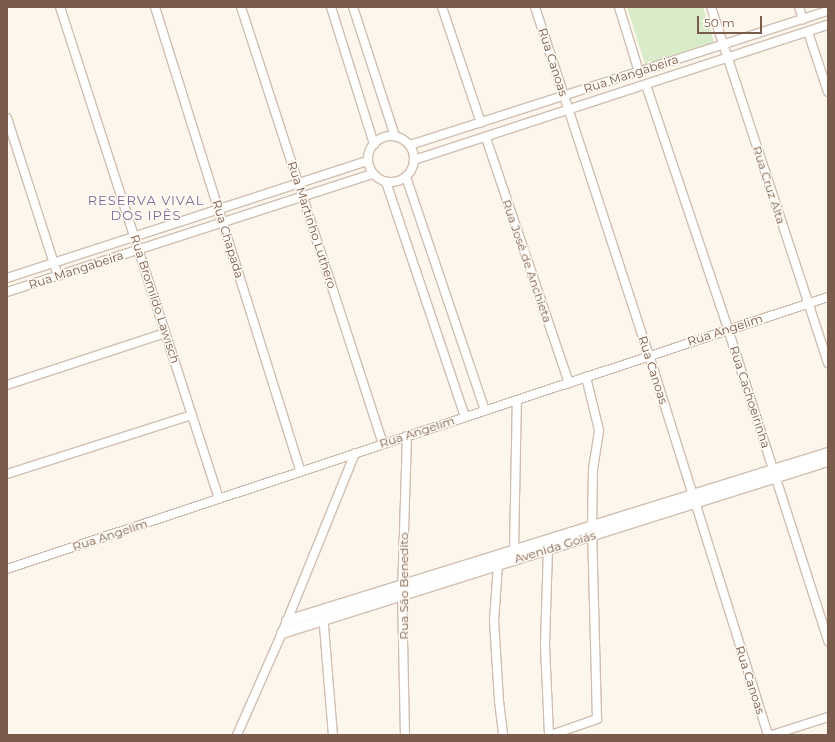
<!DOCTYPE html>
<html>
<head>
<meta charset="utf-8">
<style>
	body { margin:0 }
	#map { position:relative; width:835px; height:742px; overflow:hidden; background:#fdf6ec; font-family:Montserrat,sans-serif }
	div>[style] { position:absolute }
	[style*='--x'] { left:calc(var(--x)*1px); top:calc(var(--y)*1px); width:calc(var(--w)*1px); rotate:calc(var(--a)*1deg) }
	.green>* { inset:0; background:#d8ecc9 }
	.roads { filter:drop-shadow(1px 0 #d1beb0) drop-shadow(-1px 0 #d1beb0) drop-shadow(0 1px #d1beb0) drop-shadow(0 -1px #d1beb0) }
	.minor>* { height:8px; margin:-4px; padding:0 4px; transform-origin:4px; border-radius:4px; background:#fff }
	.minor>.ring { margin:-4px; padding:0; box-sizing:content-box; background:none; border:8px solid #fff; border-radius:50% }
	.tertiary>* { height:10px; margin:-5px; padding:0 5px; transform-origin:5px; border-radius:5px; background:#fff }
	span { translate:-50% -50%; white-space:nowrap; text-align:center; line-height:1.15; -webkit-text-stroke:3px #fffaf3; paint-order:stroke }
	.street-label { font-size:12px; color:#7a5c4d }
	.neighbourhood-label { font-size:13px; color:#846695; letter-spacing:1px }
	.frame { position:absolute; inset:0; border:8px solid #7a5c4d; pointer-events:none }
	.scale { position:absolute; left:697px; top:16px; width:65px; height:18px; box-sizing:border-box; border:2px solid #7a5c4d; border-top:0; padding-left:5px; font-size:12px; line-height:14px; white-space:nowrap; color:#7a5c4d; -webkit-text-stroke:3px #fffaf3; paint-order:stroke }
</style>
</head>
<body>
<div id="map">
	<div class="green">
		<div style="clip-path:polygon(627px 7px,703px 7px,715px 45px,646px 67px)"></div>
	</div>
	<div class="roads">
		<div class="minor">
			<div style="--x:60;--y:7;--w:517;--a:72.09"></div>
			<div style="--x:155;--y:7;--w:487;--a:72.6"></div>
			<div style="--x:241;--y:7;--w:459;--a:72"></div>
			<div style="--x:331;--y:7;--w:144;--a:72.6"></div>
			<div style="--x:353;--y:7;--w:136;--a:72"></div>
			<div style="--x:442;--y:7;--w:122;--a:71.4"></div>
			<div style="--x:535;--y:7;--w:366;--a:71.9"></div>
			<div style="--x:649;--y:355;--w:398;--a:72.6"></div>
			<div style="--x:619;--y:7;--w:68;--a:72.9"></div>
			<div style="--x:711;--y:7;--w:375;--a:71.8"></div>
			<div style="--x:799;--y:7;--w:13;--a:72"></div>
			<div style="--x:808;--y:32;--w:63;--a:71.6"></div>
			<div style="--x:646;--y:85;--w:257;--a:71.4"></div>
			<div style="--x:728;--y:329;--w:328;--a:72.2"></div>
			<div style="--x:7;--y:118;--w:166;--a:72.1"></div>
			<div class="ring" style="left:368px;top:136px;width:38px;height:38px"></div>
			<div style="--x:486;--y:138;--w:259;--a:71.3"></div>
			<div style="--x:410;--y:145;--w:439;--a:-17.8"></div>
			<div style="--x:414;--y:160;--w:435;--a:-18.1"></div>
			<div style="--x:406;--y:177;--w:246;--a:71.3"></div>
			<div style="--x:386;--y:182;--w:248;--a:71.4"></div>
			<div style="--x:7;--y:278;--w:379;--a:-18"></div>
			<div style="--x:7;--y:292;--w:385;--a:-17.9"></div>
			<div style="--x:7;--y:385;--w:166;--a:-18.2"></div>
			<div style="--x:7;--y:474;--w:194;--a:-17.7"></div>
			<div style="--x:548;--y:549;--w:97;--a:91.8"></div>
			<div style="--x:545;--y:646;--w:89;--a:87.4"></div>
			<div style="--x:514;--y:551;--w:151;--a:-88.9"></div>
			<div style="--x:498;--y:565;--w:56;--a:94.1"></div>
			<div style="--x:494;--y:621;--w:80;--a:86.4"></div>
			<div style="--x:499;--y:701;--w:34;--a:83"></div>
			<div style="--x:7;--y:569;--w:865;--a:-18.33"></div>
			<div style="--x:323;--y:614;--w:121;--a:85.3"></div>
			<div style="--x:237;--y:735;--w:111;--a:-66.2"></div>
			<div style="--x:282;--y:633;--w:194;--a:-67.9"></div>
			<div style="--x:405;--y:735;--w:140;--a:-91.2"></div>
			<div style="--x:402;--y:595;--w:159;--a:-88.2"></div>
			<div style="--x:551;--y:735;--w:49;--a:-19.2"></div>
			<div style="--x:597;--y:719;--w:193;--a:-91.5"></div>
			<div style="--x:592;--y:526;--w:57;--a:-89"></div>
			<div style="--x:593;--y:469;--w:39;--a:-81"></div>
			<div style="--x:599;--y:430;--w:55;--a:-103.8"></div>
			<div style="--x:772;--y:735;--w:59;--a:-17.8"></div>
		</div>
		<div class="tertiary">
			<div style="--x:287;--y:621;--w:566;--a:-17.25"></div>
			<div style="--x:282;--y:633;--w:572;--a:-17.49"></div>
		</div>
	</div>
	<div class="street-label">
		<span style="left:553px;top:62px;rotate:72deg">Rua Canoas</span>
		<span style="left:631px;top:74px;rotate:-18deg">Rua Mangabeira</span>
		<span style="left:769px;top:185px;rotate:72deg">Rua Cruz Alta</span>
		<span style="left:312px;top:225px;rotate:72deg">Rua Martinho Luthero</span>
		<span style="left:228px;top:239px;rotate:73deg">Rua Chapada</span>
		<span style="left:527px;top:261px;rotate:71deg">Rua José de Anchieta</span>
		<span style="left:76px;top:270px;rotate:-18deg">Rua Mangabeira</span>
		<span style="left:155px;top:299px;rotate:72deg">Rua Bromildo Lawisch</span>
		<span style="left:725px;top:330px;rotate:-18deg">Rua Angelim</span>
		<span style="left:653px;top:370px;rotate:72deg">Rua Canoas</span>
		<span style="left:750px;top:397px;rotate:72deg">Rua Cachoeirinha</span>
		<span style="left:417px;top:432px;rotate:-18deg">Rua Angelim</span>
		<span style="left:110px;top:535px;rotate:-18deg">Rua Angelim</span>
		<span style="left:555px;top:547px;rotate:-17deg">Avenida Goiás</span>
		<span style="left:404px;top:586px;rotate:-90deg">Rua São Benedito</span>
		<span style="left:750px;top:680px;rotate:72deg">Rua Canoas</span>
	</div>
	<div class="neighbourhood-label">
		<span style="left:146px;top:208px">RESERVA VIVAL<br>DOS IPÊS</span>
	</div>
	<div class="frame"></div>
	<div class="scale">50 m</div>
</div>
</body>
</html>
